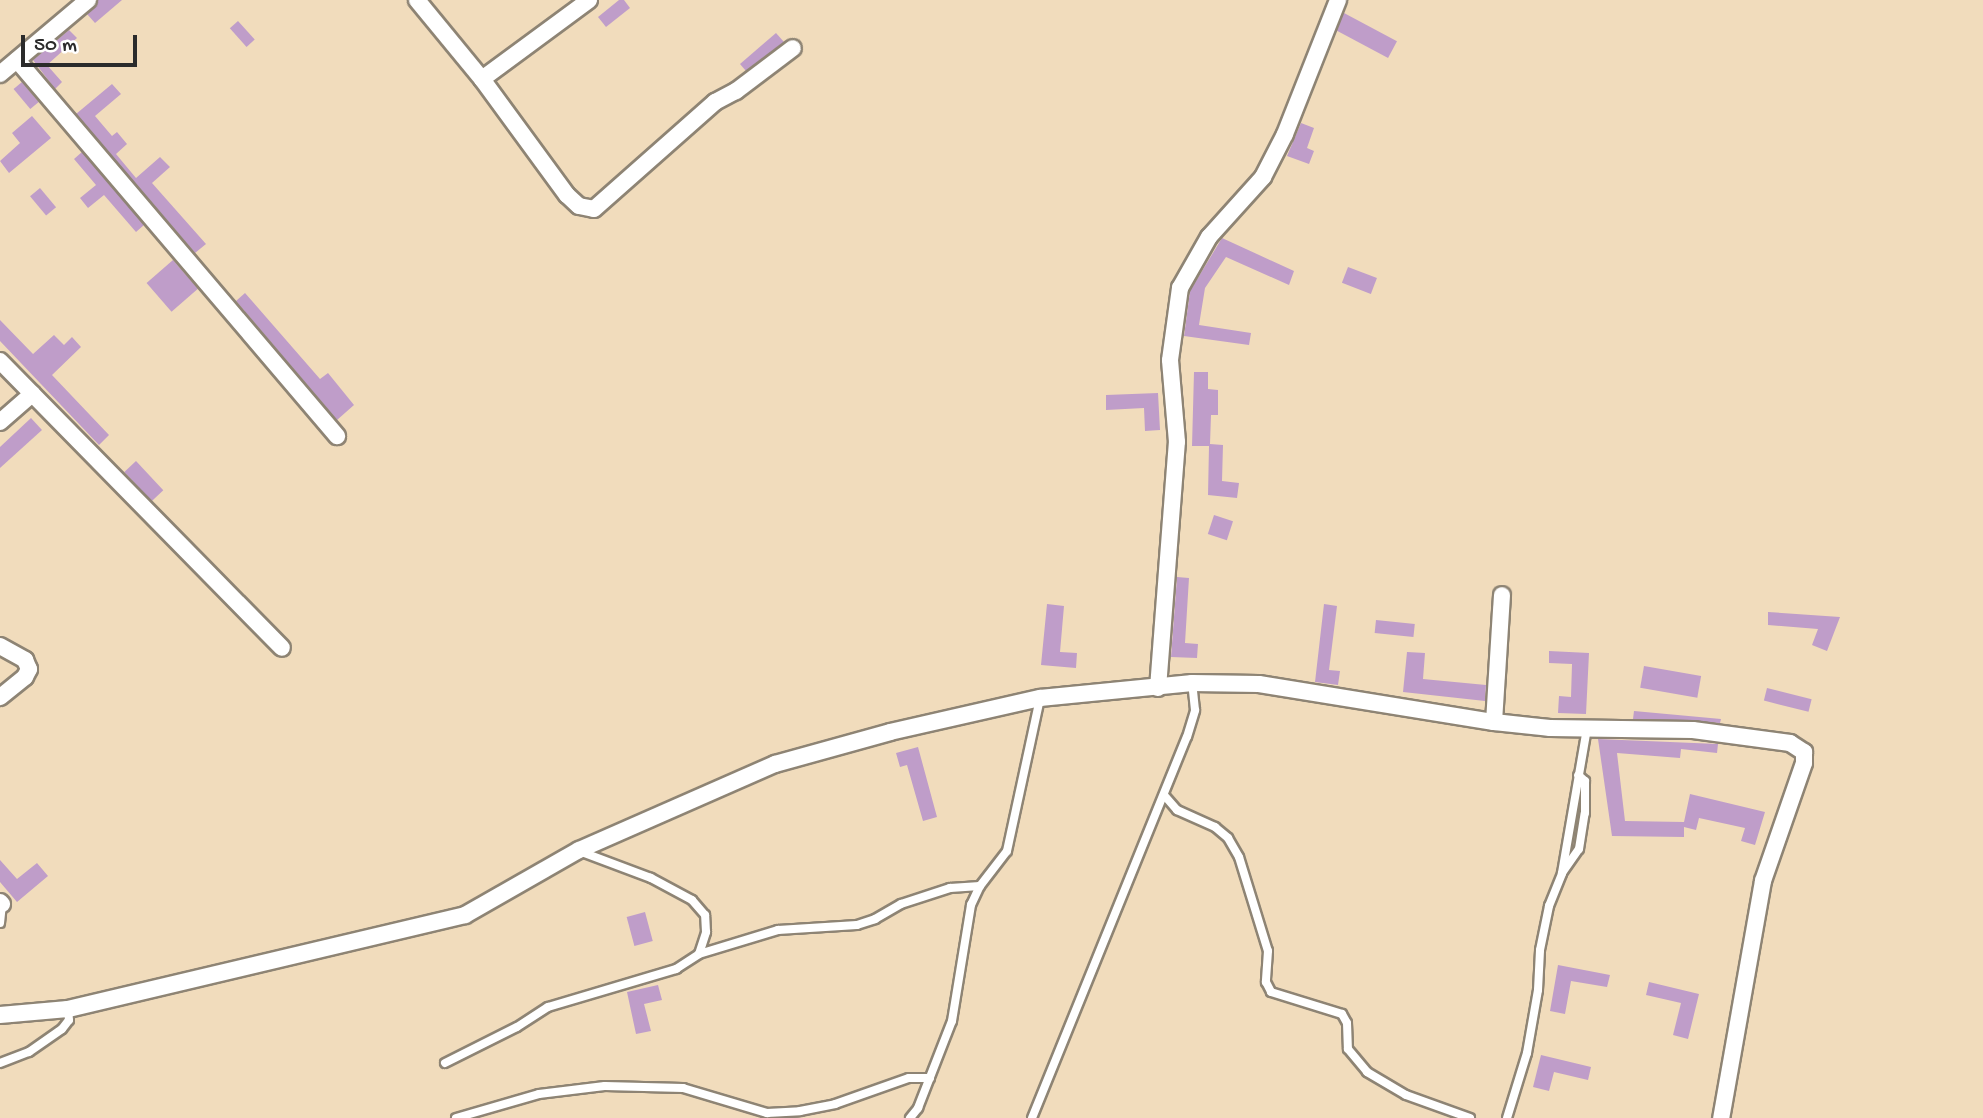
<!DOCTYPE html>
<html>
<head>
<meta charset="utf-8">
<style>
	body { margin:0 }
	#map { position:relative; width:1983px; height:1118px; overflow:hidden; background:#f1dcbc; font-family:"Gochi Hand",sans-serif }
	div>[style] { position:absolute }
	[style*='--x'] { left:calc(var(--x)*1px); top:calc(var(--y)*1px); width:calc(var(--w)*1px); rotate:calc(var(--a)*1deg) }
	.building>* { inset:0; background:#bf9dc9; transform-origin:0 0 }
	.roads { filter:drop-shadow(2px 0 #8e8474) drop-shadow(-2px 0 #8e8474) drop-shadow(0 2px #8e8474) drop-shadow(0 -2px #8e8474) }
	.lane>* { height:8px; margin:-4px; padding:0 4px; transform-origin:4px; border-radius:4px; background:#fff }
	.street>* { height:16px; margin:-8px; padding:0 8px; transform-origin:8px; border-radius:8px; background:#fff }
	span { translate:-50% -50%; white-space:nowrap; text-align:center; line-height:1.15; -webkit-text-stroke:5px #fff; paint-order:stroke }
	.scale { position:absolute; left:21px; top:35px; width:116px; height:32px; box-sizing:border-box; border:4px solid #2b2b2b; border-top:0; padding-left:9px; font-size:21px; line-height:24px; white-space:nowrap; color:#2b2b2b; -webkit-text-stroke:5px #fff; paint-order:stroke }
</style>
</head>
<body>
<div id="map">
	<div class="building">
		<div style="clip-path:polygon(98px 0,122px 0,95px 23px,87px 14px)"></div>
		<div style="clip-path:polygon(619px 0,624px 0,630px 8px,606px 27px,598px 17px)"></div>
		<div style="left:1344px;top:13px;width:60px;height:19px;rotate:28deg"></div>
		<div style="left:238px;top:21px;width:25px;height:11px;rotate:48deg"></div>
		<div style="clip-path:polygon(69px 30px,77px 38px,47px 65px,62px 82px,55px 89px,33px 60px)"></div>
		<div style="clip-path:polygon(776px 33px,784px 42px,746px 71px,740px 64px)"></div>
		<div style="left:22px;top:82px;width:26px;height:11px;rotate:50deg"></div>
		<div style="clip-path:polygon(112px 84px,121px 94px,95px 116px,112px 136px,117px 132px,127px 144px,116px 154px,136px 178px,160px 157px,170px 167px,152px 183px,206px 244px,195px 253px,76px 114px)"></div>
		<div style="clip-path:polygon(32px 116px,51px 138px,9px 173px,0 161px,20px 143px,12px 133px)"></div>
		<div style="clip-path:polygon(1301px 123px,1314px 128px,1307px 148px,1314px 151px,1309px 164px,1287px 156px)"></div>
		<div style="clip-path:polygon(82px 152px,144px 225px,136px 232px,104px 195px,88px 208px,80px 198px,96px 185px,74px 159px)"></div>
		<div style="left:40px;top:188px;width:25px;height:13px;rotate:50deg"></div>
		<div style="clip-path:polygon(1222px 238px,1294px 271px,1289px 285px,1226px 257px,1205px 288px,1199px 325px,1251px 333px,1249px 345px,1184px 336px,1190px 291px)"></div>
		<div style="left:173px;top:260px;width:38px;height:35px;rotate:49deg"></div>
		<div style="left:1348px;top:267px;width:31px;height:17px;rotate:21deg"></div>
		<div style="clip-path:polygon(245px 293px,320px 379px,328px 373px,354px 405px,337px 420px,236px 301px)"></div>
		<div style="clip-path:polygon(0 320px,33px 354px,54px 335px,64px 345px,72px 337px,81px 347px,52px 375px,109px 435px,99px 445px,0 341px)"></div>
		<div style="clip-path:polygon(1194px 372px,1208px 372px,1208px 389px,1218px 390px,1218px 415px,1211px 415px,1210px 444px,1223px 445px,1222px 481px,1239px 483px,1237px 498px,1208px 495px,1209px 446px,1192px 446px)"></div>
		<div style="clip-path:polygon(1158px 393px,1160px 430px,1145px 431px,1144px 408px,1106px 410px,1106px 395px)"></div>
		<div style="clip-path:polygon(31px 418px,42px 430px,0 468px,0 447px)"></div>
		<div style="left:136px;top:461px;width:40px;height:16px;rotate:47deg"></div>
		<div style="left:1214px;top:515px;width:20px;height:20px;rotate:18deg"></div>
		<div style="clip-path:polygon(1177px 577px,1189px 578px,1185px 643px,1198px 644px,1197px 658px,1171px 657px)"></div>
		<div style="clip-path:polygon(1047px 604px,1064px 606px,1060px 652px,1077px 653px,1076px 668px,1041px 665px)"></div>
		<div style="clip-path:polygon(1324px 604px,1337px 606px,1329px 670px,1340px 671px,1338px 685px,1315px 682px)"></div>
		<div style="clip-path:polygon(1768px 612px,1840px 617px,1827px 651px,1812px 645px,1818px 629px,1768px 625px)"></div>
		<div style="left:1376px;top:620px;width:39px;height:13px;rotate:6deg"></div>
		<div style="clip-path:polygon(1549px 651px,1589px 653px,1586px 714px,1558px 713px,1559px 696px,1571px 697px,1572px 664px,1549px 663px)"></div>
		<div style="clip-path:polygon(1407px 652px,1425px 653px,1423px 679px,1486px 685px,1485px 701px,1403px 692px)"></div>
		<div style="left:1644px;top:666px;width:58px;height:22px;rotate:10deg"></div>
		<div style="left:1767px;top:688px;width:46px;height:13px;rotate:14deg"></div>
		<div style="clip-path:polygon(1634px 711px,1721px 719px,1720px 723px,1633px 719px)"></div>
		<div style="clip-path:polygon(1598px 739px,1718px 744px,1717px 753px,1681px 749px,1680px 758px,1617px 753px,1625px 821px,1684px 822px,1690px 794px,1765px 812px,1755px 845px,1741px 841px,1745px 828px,1699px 818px,1696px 830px,1684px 827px,1684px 837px,1612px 836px)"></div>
		<div style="clip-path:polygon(918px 747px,937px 817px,923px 821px,907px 765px,900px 767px,896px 753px)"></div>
		<div style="clip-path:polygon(0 860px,17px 879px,37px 863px,48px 876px,17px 902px,0 882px)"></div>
		<div style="left:645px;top:912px;width:30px;height:19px;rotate:75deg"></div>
		<div style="clip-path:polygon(1558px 965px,1610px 975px,1607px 987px,1571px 981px,1565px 1014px,1550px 1011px)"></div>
		<div style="clip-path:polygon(1649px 982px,1699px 994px,1688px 1039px,1673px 1035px,1681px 1003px,1646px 995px)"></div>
		<div style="clip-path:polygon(658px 985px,662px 1000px,644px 1004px,651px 1031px,636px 1034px,627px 992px)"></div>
		<div style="clip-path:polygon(1541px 1055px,1591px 1067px,1588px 1080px,1554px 1072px,1549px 1091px,1533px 1087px)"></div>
	</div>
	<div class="roads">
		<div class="lane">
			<div style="--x:1164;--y:795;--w:20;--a:49"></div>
			<div style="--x:1177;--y:810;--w:42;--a:24.1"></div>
			<div style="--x:1215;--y:827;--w:17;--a:40"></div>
			<div style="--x:1228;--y:838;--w:22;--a:60"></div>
			<div style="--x:1239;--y:857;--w:98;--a:72.9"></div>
			<div style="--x:1268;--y:951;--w:31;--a:94"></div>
			<div style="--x:1266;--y:982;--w:11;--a:63"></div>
			<div style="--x:1271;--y:992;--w:74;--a:17.2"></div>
			<div style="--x:1342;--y:1014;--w:10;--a:61"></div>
			<div style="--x:1347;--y:1023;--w:26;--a:88"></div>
			<div style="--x:1348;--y:1049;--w:30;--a:50"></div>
			<div style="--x:1367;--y:1072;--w:45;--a:30.5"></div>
			<div style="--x:1406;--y:1095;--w:68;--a:19.8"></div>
			<div style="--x:1562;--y:873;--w:29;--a:-55"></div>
			<div style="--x:1579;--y:849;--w:36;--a:-81"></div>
			<div style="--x:1585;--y:813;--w:32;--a:-90"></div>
			<div style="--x:1585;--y:781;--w:9;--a:-139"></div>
			<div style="--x:0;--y:923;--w:19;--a:-84"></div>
			<div style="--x:699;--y:954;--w:83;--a:-16.9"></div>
			<div style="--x:778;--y:930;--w:79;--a:-3.6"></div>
			<div style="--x:857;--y:925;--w:19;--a:-18"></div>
			<div style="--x:875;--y:919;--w:30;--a:-30"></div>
			<div style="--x:901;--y:904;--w:52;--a:-18.1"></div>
			<div style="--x:950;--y:888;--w:30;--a:-4"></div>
			<div style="--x:0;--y:1063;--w:31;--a:-21"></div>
			<div style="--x:29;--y:1052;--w:40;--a:-34.9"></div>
			<div style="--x:62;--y:1029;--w:11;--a:-52"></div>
			<div style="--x:69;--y:1020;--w:11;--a:-95"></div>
			<div style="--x:445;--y:1063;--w:80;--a:-26.6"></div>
			<div style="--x:517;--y:1027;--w:37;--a:-33"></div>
			<div style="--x:548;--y:1007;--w:134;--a:-16.5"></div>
			<div style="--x:676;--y:969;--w:27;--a:-33"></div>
			<div style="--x:699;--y:954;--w:23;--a:-72"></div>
			<div style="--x:706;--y:932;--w:17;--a:-93"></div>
			<div style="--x:705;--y:915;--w:20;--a:-131"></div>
			<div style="--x:692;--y:900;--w:47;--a:-151.8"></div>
			<div style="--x:651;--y:878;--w:74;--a:-159.4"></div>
			<div style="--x:456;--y:1118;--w:86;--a:-16.1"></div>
			<div style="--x:539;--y:1094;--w:66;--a:-6.9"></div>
			<div style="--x:605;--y:1086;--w:78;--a:1.5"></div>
			<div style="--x:683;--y:1088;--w:88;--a:16.6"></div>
			<div style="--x:767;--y:1113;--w:33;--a:-3"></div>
			<div style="--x:800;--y:1111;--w:36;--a:-11"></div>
			<div style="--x:835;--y:1104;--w:78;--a:-19.4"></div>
			<div style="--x:909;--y:1078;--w:21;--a:0"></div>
			<div style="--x:910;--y:1118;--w:13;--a:-51"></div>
			<div style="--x:918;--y:1108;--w:93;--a:-68.7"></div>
			<div style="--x:952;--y:1021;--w:118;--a:-80.7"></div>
			<div style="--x:971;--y:905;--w:21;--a:-65"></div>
			<div style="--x:980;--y:886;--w:44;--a:-52.4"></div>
			<div style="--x:1007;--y:851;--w:157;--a:-77.8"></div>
			<div style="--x:1032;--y:1118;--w:411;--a:-67.9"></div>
			<div style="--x:1187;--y:737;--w:28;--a:-73"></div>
			<div style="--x:1195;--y:710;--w:27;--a:-96"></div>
			<div style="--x:1507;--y:1118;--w:68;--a:-72.9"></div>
			<div style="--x:1527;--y:1053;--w:64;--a:-80.1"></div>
			<div style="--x:1538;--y:990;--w:40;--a:-87.1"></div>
			<div style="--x:1540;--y:950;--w:45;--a:-78.4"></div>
			<div style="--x:1549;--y:906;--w:35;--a:-68"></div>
			<div style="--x:1562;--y:873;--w:146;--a:-80.2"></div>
		</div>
		<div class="street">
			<div style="--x:417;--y:0;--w:102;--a:50.6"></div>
			<div style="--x:482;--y:79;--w:144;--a:53.8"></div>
			<div style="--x:567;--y:195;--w:16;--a:43"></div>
			<div style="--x:579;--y:206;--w:15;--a:11"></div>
			<div style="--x:594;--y:209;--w:162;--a:-41.5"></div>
			<div style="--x:715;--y:102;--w:24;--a:-28"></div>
			<div style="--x:736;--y:91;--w:71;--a:-37"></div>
			<div style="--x:17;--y:60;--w:494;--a:49.6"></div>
			<div style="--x:0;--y:74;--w:115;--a:-40.1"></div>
			<div style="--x:482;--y:79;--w:133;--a:-36.4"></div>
			<div style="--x:0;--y:361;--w:402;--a:45.5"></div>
			<div style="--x:0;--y:422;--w:43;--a:-41.2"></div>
			<div style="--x:0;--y:646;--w:29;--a:29"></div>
			<div style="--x:25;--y:660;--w:10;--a:66"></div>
			<div style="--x:29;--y:669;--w:9;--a:117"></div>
			<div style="--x:25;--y:677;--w:32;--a:141"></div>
			<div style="--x:1158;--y:688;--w:247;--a:-85.6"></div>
			<div style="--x:1177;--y:442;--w:82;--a:-94.9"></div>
			<div style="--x:1170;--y:360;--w:73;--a:-82.1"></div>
			<div style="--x:1180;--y:288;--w:59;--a:-60.4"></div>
			<div style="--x:1209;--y:237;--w:81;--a:-48"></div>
			<div style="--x:1263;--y:177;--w:48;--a:-62.9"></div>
			<div style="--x:1285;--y:134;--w:144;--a:-68.4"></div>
			<div style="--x:1494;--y:722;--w:127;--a:-86.4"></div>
			<div style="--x:0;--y:902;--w:3;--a:45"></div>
			<div style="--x:0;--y:1015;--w:68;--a:-5"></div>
			<div style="--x:68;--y:1009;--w:408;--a:-13.3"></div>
			<div style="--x:465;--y:915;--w:131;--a:-29.7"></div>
			<div style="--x:579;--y:850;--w:214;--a:-23.7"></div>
			<div style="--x:775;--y:764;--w:119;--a:-15.5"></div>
			<div style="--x:890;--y:732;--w:154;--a:-12.8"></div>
			<div style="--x:1040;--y:698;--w:153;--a:-5.6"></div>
			<div style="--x:1192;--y:683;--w:67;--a:0.9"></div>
			<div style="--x:1259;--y:684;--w:238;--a:9.2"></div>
			<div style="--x:1494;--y:722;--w:56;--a:6.1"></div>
			<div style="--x:1550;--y:728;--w:143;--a:0.8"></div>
			<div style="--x:1693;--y:730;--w:98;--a:7.6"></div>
			<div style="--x:1790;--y:743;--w:17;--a:33"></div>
			<div style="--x:1804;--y:752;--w:11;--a:90"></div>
			<div style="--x:1804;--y:763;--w:125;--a:109.2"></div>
			<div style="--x:1763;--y:881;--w:241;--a:100"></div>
		</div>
	</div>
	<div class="scale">50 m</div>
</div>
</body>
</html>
